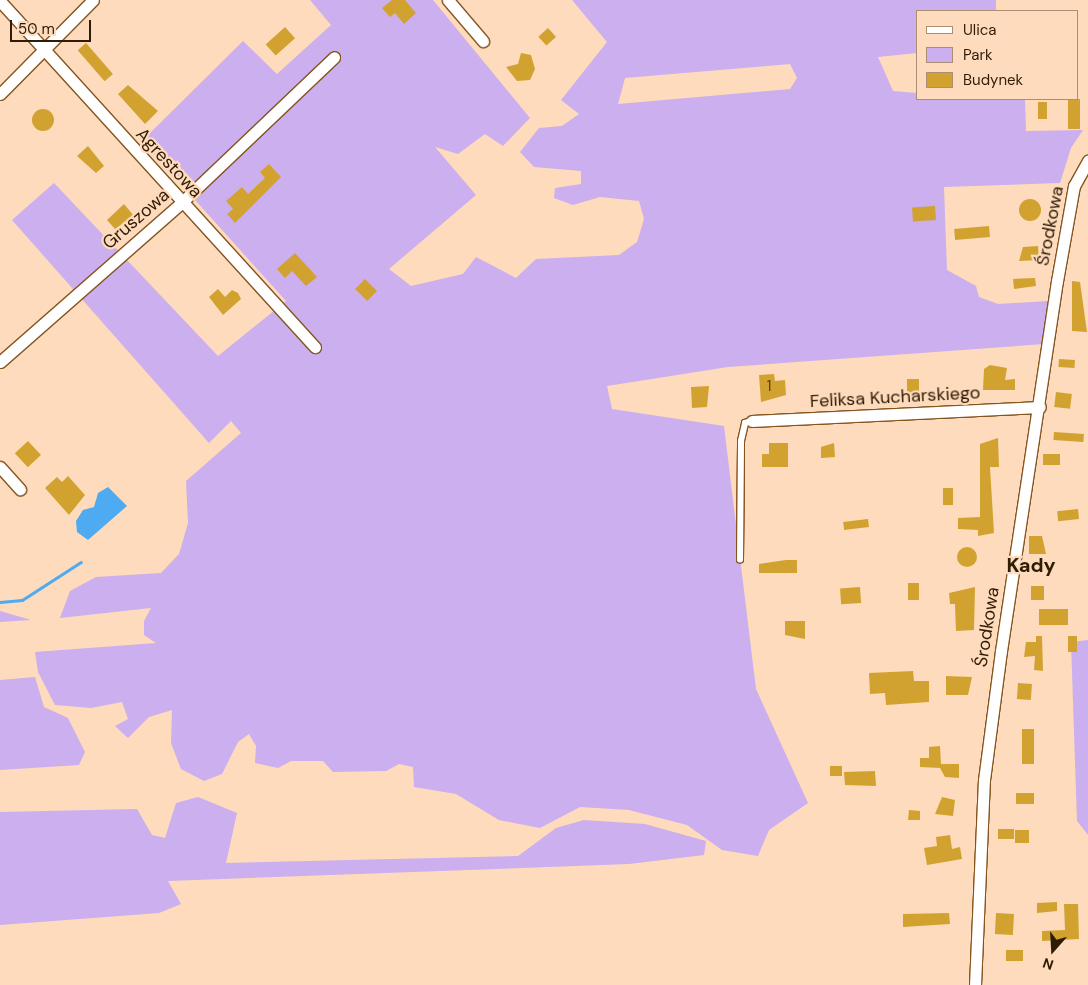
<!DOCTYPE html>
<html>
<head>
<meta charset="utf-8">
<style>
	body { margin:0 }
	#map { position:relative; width:1088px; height:985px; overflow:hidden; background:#fddbbc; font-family:"DM Sans",sans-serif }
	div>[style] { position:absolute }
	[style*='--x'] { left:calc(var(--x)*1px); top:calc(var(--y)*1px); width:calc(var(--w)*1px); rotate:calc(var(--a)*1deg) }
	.green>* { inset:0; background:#cbafee }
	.water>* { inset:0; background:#4eaaf1 }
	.stream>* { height:3px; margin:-1.5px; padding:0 1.5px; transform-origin:1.5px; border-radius:1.5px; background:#4eaaf1 }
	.building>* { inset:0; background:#d2a231; transform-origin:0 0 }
	.round { border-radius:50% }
	.roads { filter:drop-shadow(1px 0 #85551f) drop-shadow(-1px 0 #85551f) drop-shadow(0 1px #85551f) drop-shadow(0 -1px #85551f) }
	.service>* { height:5.5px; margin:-2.75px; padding:0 2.75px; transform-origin:2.75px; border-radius:2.75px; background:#fff }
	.minor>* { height:11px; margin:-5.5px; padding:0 5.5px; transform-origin:5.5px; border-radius:5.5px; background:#fff }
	span { translate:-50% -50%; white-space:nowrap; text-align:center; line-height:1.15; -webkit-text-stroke:4.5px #fddbbc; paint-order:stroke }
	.number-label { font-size:15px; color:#583d10 }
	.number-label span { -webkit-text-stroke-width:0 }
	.street-label { font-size:18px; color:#301b05 }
	.quarter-label { font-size:20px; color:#301b05; font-weight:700 }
	.legend { position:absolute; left:916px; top:10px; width:162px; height:90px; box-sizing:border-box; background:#fddbbc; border:1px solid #ab8e73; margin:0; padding:6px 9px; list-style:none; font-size:15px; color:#301b05 }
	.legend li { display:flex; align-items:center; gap:10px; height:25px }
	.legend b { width:25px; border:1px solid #ab8e73 }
	.north { position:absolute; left:1028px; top:925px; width:50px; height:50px; -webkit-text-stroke:4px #fddbbc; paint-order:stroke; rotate:199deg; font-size:14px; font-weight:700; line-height:20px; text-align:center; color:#301b05 }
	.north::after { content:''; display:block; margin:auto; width:18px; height:22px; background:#301b05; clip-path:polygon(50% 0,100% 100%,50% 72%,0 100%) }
	.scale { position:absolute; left:10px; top:20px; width:81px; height:22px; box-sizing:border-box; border:2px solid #301b05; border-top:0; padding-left:6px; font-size:15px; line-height:18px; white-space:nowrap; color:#301b05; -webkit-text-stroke:4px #fddbbc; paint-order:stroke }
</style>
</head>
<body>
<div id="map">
	<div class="green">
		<div style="clip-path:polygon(evenodd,310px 0,433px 0,530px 118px,503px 146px,485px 134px,458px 154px,435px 147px,476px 195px,389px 269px,411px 286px,463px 274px,476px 257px,516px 278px,536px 259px,619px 255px,637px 242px,644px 219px,639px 201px,600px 197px,573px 205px,554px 198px,555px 188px,581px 184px,581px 171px,534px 167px,520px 152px,539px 128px,562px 126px,579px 114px,561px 100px,607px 42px,572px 0,996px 0,996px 11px,917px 11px,917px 53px,878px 57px,893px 91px,917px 93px,917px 99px,1025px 99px,1026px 131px,1083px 130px,1071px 148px,1060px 183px,944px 187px,947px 270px,976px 286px,979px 297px,998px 304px,1048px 301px,1044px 344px,728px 367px,607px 386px,612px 409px,724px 426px,756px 689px,808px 803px,769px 830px,758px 856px,722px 850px,687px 825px,629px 810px,580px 807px,540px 828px,499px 820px,456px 794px,414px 787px,413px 767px,399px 764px,386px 771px,333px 772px,323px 761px,291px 761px,278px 768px,255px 763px,256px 746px,249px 734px,238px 742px,222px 774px,204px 781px,181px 769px,171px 743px,172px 710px,149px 717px,128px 738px,115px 726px,128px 719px,122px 702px,91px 708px,55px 705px,38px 672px,35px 652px,156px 643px,144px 635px,144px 621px,151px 608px,60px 618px,70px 591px,96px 577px,161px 573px,179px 554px,188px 523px,186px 481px,241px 433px,231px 421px,209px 443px,12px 220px,54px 183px,218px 356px,286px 301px,142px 141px,243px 41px,277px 74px,331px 25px,310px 0,790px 64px,797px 78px,790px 89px,618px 104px,625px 78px,790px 64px)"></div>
		<div style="clip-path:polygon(0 611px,31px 620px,0 622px)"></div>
		<div style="clip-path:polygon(1088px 640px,1088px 835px,1077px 821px,1071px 642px)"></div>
		<div style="clip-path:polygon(35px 677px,44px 707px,68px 718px,85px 752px,79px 765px,0 770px,0 680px)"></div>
		<div style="clip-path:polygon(198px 797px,237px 813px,226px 863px,518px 856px,556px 828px,584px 820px,645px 824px,706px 841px,704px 855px,629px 864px,168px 881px,181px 904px,159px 913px,0 925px,0 812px,137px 809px,152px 835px,165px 838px,176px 803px)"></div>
	</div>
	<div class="water">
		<div style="clip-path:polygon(108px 487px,127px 506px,88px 540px,77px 532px,76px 521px,83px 510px,94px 507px,98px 493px)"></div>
	</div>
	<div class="stream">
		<div style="--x:0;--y:602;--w:22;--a:-5"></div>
		<div style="--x:22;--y:600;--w:70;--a:-32.8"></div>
	</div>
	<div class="building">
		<div style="clip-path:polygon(392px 0,405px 0,416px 13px,404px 24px,395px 13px,390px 17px,382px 8px)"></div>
		<div style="left:285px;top:27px;width:15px;height:26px;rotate:48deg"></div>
		<div style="left:548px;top:28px;width:12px;height:13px;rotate:48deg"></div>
		<div style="left:86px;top:43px;width:41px;height:11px;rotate:49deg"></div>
		<div style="clip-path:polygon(521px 53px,531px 55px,535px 69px,530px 80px,517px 81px,506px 67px,518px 64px)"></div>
		<div style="clip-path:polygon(128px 85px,158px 111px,145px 124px,118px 94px)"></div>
		<div style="left:1068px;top:99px;width:12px;height:30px"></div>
		<div style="left:1038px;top:102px;width:9px;height:17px"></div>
		<div class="round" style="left:32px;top:109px;width:22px;height:22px"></div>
		<div style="clip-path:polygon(88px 146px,104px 166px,96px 173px,77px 156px)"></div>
		<div style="clip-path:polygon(269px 164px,281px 177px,235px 223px,227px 214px,233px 209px,226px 201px,242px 187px,248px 194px,265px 178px,260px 172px)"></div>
		<div class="round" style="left:1019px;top:199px;width:22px;height:22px"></div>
		<div style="clip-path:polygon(124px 204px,134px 216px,115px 229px,107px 220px)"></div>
		<div style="left:935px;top:206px;width:14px;height:23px;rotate:86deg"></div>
		<div style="left:989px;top:226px;width:11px;height:35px;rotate:85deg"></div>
		<div style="clip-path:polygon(1038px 246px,1039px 260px,1019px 261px,1023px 247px)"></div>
		<div style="clip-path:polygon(295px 253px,317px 277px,306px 286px,292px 271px,285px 278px,277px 269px)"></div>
		<div style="clip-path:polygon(1035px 278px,1036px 286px,1014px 289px,1013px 279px)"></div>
		<div style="left:365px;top:279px;width:17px;height:14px;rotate:45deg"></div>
		<div style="clip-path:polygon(1072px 281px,1080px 282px,1087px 332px,1072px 331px)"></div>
		<div style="clip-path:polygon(218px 289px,225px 297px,232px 290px,238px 293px,241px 299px,223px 315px,209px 297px)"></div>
		<div style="left:1059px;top:359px;width:16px;height:8px;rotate:4deg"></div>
		<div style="clip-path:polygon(990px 365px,1007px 368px,1005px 380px,1015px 379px,1015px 390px,983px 390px,984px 369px)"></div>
		<div style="clip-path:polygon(774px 374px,775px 381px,785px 380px,786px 395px,761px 402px,759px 375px)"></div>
		<div style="left:907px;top:379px;width:12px;height:18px"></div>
		<div style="clip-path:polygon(709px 386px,707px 407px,692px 408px,691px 387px)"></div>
		<div style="left:1056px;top:392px;width:16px;height:15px;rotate:7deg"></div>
		<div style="left:1054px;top:432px;width:30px;height:8px;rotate:4deg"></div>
		<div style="clip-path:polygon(998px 438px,999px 467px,990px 467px,994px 533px,978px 536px,978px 530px,958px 529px,958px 518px,980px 517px,980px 444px)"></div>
		<div style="left:28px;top:441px;width:19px;height:18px;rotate:47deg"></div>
		<div style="clip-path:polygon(769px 443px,788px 443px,788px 467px,762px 467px,762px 454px,769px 454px)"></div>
		<div style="clip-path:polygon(834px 443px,835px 457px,821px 458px,821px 447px)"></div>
		<div style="left:1043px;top:454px;width:17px;height:11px"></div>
		<div style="clip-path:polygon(68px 476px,85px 495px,69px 515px,45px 488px,57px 477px,62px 482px)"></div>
		<div style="left:943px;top:488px;width:10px;height:17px"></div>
		<div style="left:1078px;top:509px;width:10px;height:21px;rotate:84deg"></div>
		<div style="left:868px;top:519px;width:8px;height:25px;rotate:83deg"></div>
		<div style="clip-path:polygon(1029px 536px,1042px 536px,1046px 554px,1029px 554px)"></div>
		<div class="round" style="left:957px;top:547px;width:20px;height:20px"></div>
		<div style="clip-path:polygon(786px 560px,797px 560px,797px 573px,759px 573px,759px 564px)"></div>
		<div style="left:908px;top:583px;width:11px;height:17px"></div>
		<div style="left:1031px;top:586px;width:13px;height:14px"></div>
		<div style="left:860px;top:587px;width:16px;height:20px;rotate:86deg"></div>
		<div style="clip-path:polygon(975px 587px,974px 630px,956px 631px,955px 604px,950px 604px,949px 593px)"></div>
		<div style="left:1039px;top:609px;width:29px;height:16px"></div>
		<div style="clip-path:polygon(785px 621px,805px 621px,805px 639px,785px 635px)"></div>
		<div style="clip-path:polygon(1036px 636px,1042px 636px,1043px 671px,1034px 670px,1035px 656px,1024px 657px,1026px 642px,1036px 642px)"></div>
		<div style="left:1068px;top:636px;width:9px;height:16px"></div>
		<div style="clip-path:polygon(913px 671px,914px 681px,929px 681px,929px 702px,886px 705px,885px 693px,870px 694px,869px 673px)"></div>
		<div style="clip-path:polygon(946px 676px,972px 677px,968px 695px,946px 695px)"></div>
		<div style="left:1018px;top:683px;width:14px;height:16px;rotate:4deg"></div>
		<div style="left:1022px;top:729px;width:12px;height:35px"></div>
		<div style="clip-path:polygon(940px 746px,941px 764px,959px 764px,959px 778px,945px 777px,940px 768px,920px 767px,920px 758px,929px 758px,929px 747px)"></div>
		<div style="left:842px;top:766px;width:10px;height:12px;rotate:90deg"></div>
		<div style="clip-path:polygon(875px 771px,876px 786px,845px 785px,844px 772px)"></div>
		<div style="left:1034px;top:793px;width:11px;height:18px;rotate:90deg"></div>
		<div style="clip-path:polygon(942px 797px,955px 800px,953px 816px,935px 814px)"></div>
		<div style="clip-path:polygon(909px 810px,920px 811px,920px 820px,908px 820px)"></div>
		<div style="left:998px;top:829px;width:16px;height:10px"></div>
		<div style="left:1029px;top:830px;width:13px;height:14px;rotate:90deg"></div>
		<div style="clip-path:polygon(950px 835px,952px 849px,960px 847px,962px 859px,927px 865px,924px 848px,937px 846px,936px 837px)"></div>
		<div style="clip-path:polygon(1057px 902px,1057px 911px,1037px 913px,1037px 903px)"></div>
		<div style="clip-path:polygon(1064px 904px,1078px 904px,1079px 939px,1042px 941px,1042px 931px,1065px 930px)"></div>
		<div style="clip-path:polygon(949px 913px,950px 924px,903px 927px,903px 914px)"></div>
		<div style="left:996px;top:913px;width:18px;height:21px;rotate:3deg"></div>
		<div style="left:1023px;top:950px;width:11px;height:17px;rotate:90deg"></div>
	</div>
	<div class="roads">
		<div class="service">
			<div style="--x:740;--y:560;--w:119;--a:-89.5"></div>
			<div style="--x:741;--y:441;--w:18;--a:-77"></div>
			<div style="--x:745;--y:423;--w:7;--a:-16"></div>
		</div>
		<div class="minor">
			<div style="--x:448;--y:0;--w:54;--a:49.5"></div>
			<div style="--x:0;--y:1;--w:468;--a:47.7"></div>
			<div style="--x:0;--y:94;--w:132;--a:-45.3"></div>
			<div style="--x:0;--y:362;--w:242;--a:-41.3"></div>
			<div style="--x:182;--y:202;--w:210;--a:-43.6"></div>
			<div style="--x:752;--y:421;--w:288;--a:-2.8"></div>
			<div style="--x:0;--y:467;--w:30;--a:48"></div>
			<div style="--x:975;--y:985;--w:205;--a:-87.5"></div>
			<div style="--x:984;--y:780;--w:130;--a:-82.5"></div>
			<div style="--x:1001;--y:651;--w:374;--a:-81.4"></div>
			<div style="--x:1057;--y:281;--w:97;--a:-79.9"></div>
			<div style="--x:1074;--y:186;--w:29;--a:-61"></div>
		</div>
	</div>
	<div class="number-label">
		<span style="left:769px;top:387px">1</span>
	</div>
	<div class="street-label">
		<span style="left:169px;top:163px;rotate:47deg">Agrestowa</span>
		<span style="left:136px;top:219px;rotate:-41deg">Gruszowa</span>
		<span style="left:1050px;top:226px;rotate:-79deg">Środkowa</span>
		<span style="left:895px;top:397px;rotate:-3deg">Feliksa Kucharskiego</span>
		<span style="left:987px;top:627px;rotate:-81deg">Środkowa</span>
	</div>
	<div class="quarter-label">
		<span style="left:1031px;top:565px">Kady</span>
	</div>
	<ul class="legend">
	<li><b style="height:6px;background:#fff"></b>Ulica</li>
	<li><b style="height:14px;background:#cbafee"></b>Park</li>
	<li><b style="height:14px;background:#d2a231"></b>Budynek</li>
	</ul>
	<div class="north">N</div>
	<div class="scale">50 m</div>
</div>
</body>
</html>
